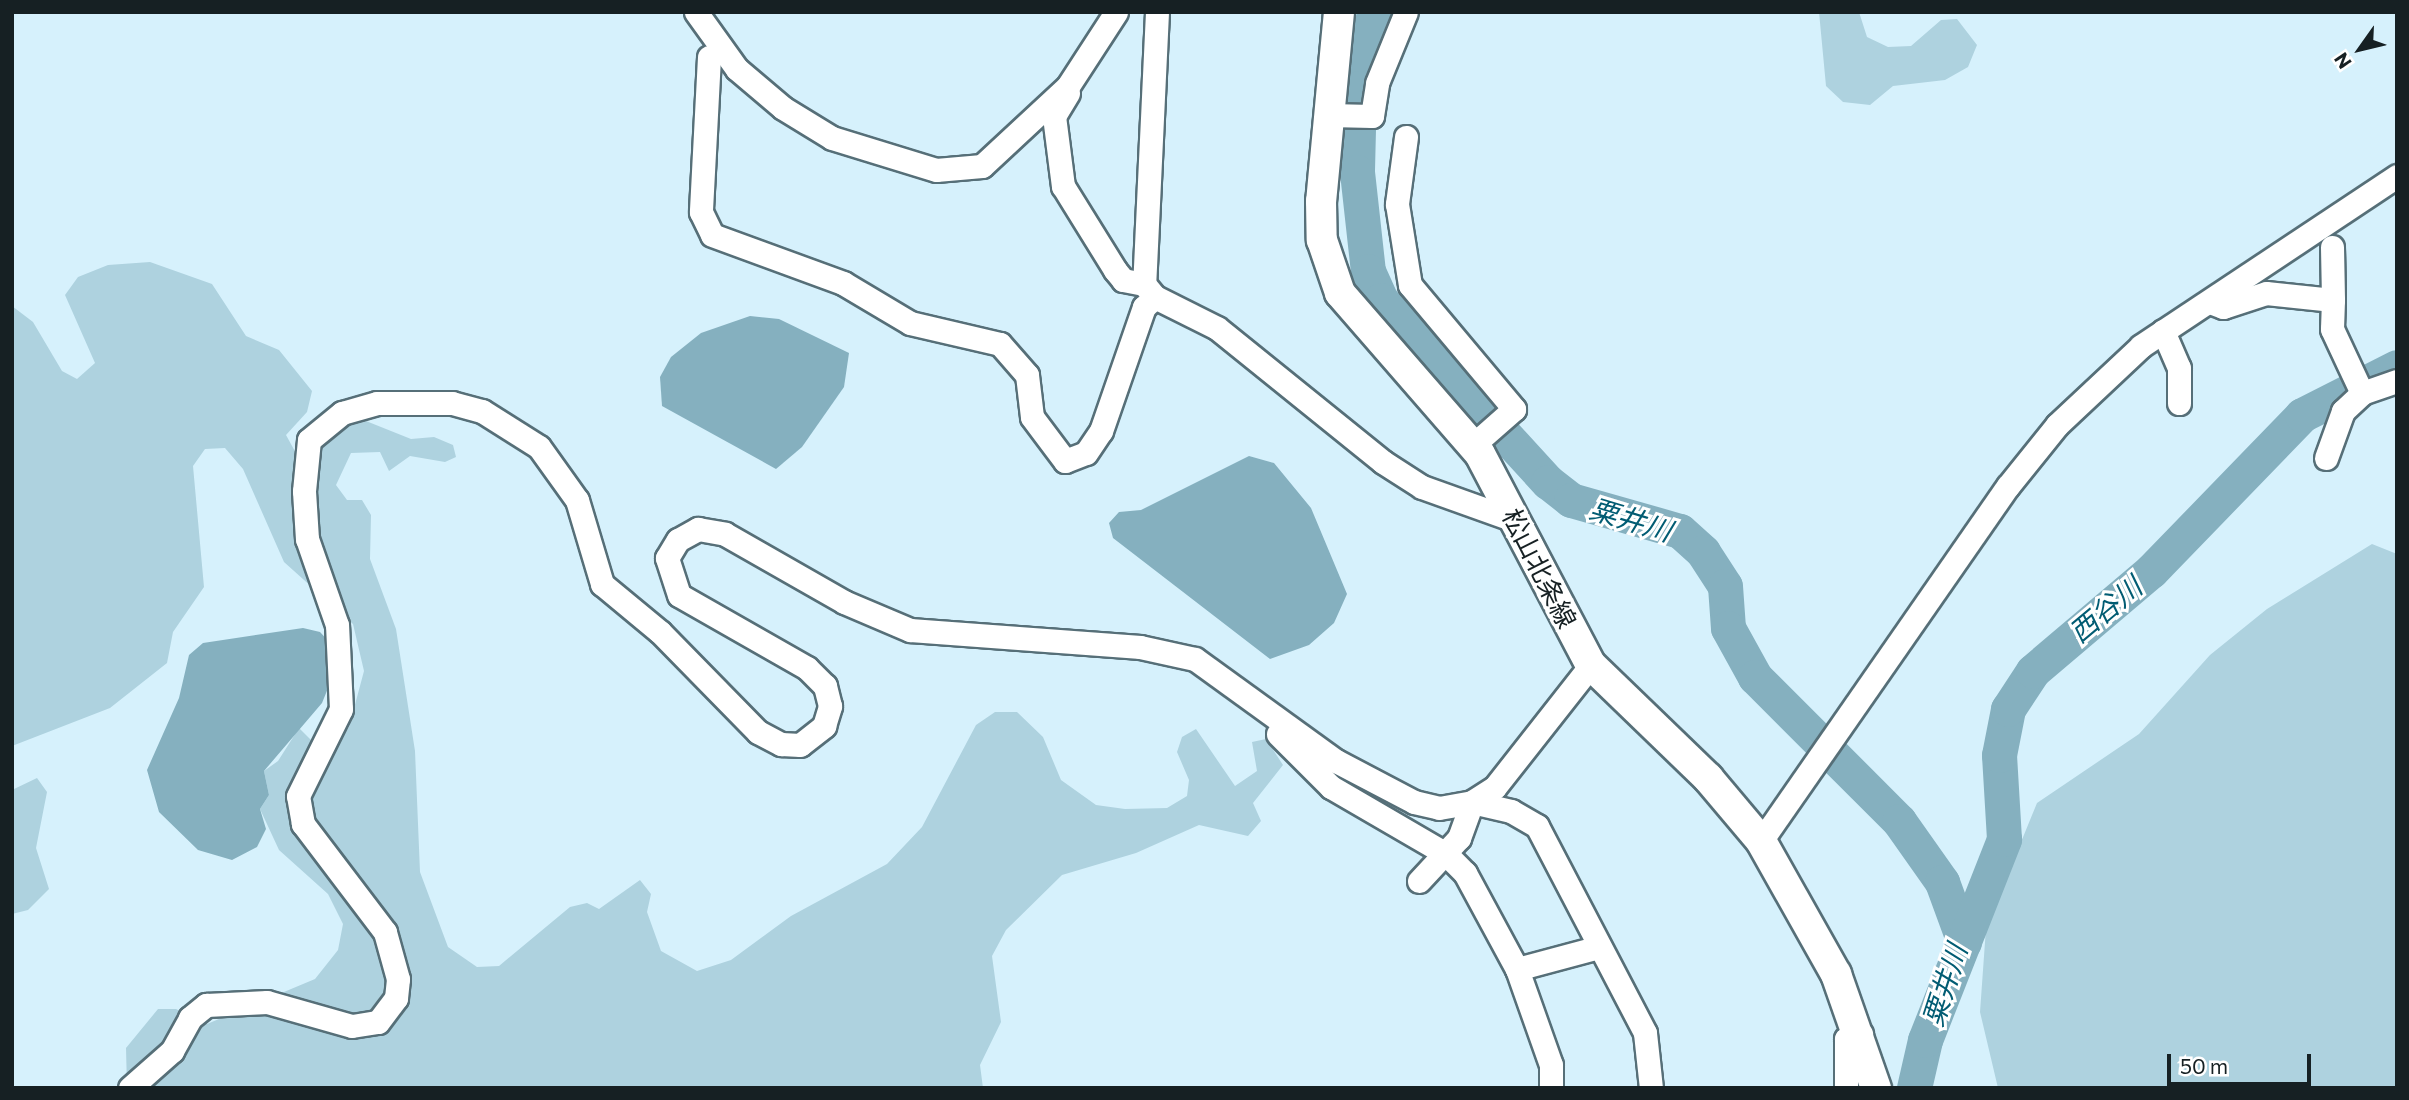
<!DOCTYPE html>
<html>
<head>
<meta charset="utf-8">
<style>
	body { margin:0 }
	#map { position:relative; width:2409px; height:1100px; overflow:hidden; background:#d6f1fc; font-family:Commissioner,"Noto Sans JP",sans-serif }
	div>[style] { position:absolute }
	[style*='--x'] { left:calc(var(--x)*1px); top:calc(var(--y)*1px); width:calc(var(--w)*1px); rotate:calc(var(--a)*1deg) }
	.green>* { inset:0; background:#aed2df }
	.water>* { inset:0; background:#85b0bf }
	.river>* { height:35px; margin:-17.5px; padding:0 17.5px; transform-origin:17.5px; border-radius:17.5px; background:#85b0bf }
	.roads { filter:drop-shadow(2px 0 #566f78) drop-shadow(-2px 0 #566f78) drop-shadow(0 2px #566f78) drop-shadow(0 -2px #566f78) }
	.minor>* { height:23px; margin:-11.5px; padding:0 11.5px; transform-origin:11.5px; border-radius:11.5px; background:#fff }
	.major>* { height:30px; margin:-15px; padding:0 15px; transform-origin:15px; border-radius:15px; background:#fff }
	span { translate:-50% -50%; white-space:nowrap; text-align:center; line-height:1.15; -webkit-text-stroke:6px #fff; paint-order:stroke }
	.street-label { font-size:26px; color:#162023 }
	.water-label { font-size:28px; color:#025c73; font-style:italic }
	.frame { position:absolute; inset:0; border:14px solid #162023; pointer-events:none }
	.north { position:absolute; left:2325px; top:14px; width:70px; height:70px; -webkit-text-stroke:5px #fff; paint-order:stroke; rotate:236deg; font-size:19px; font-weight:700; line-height:28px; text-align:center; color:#162023 }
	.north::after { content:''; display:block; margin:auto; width:24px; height:32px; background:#162023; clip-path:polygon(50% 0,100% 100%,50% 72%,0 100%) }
	.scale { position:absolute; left:2167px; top:1054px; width:144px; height:32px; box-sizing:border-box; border:4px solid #162023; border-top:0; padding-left:9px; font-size:21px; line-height:24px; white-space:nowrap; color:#162023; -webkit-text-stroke:5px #fff; paint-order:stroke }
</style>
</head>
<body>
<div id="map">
	<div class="green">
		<div style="clip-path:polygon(1819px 12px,1859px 12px,1867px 37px,1888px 47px,1911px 46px,1941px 20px,1957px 19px,1977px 45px,1968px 67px,1945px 80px,1893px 86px,1870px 105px,1843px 102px,1826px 86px)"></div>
		<div style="clip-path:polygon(150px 262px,212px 284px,246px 336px,279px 350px,312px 391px,307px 412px,286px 435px,297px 455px,361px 419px,411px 439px,434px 437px,453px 445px,456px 457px,445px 462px,410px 456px,389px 471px,380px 452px,351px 453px,336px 485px,347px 500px,362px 500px,371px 515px,370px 559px,396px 629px,415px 751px,420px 872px,448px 947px,477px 967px,499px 966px,570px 907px,587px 903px,599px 909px,640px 880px,651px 894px,647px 912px,661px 951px,697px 971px,731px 960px,791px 916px,887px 864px,922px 827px,976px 725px,995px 712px,1017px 712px,1043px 737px,1061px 780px,1096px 805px,1125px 809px,1167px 808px,1187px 796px,1189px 780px,1177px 752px,1182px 737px,1196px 729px,1235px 786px,1257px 771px,1252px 742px,1266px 739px,1283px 765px,1253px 803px,1261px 821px,1248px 836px,1199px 825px,1136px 853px,1062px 875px,1006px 930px,992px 956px,1001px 1022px,980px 1065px,983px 1088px,127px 1088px,126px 1048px,158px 1009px,176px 1009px,207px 1024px,315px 979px,338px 950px,343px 924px,328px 894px,279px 850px,260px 809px,269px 795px,264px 771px,278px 761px,299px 728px,316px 745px,337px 745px,349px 727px,364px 671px,353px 624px,284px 562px,243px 469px,225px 448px,205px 449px,193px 466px,204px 587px,173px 632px,167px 663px,110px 708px,12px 746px,12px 306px,33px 322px,62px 371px,77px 379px,95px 363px,65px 295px,78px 277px,108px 265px)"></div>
		<div style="clip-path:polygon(2372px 544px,2397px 554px,2397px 1088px,1998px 1088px,1980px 1012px,1986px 928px,2037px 803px,2139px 734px,2210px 655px,2267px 609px)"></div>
		<div style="clip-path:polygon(37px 778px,47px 792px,36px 848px,49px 889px,28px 910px,12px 914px,12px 790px)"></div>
	</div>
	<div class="water">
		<div style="clip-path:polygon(750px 316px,779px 319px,849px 353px,844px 387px,802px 447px,776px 469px,662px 406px,660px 377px,671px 357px,701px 333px)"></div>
		<div style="clip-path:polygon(1249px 456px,1274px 463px,1311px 508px,1347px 594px,1334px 623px,1309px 645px,1270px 659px,1113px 538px,1109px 523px,1119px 512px,1141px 510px)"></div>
		<div style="clip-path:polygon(303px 628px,320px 632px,333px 646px,335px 671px,322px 703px,264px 771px,269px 795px,260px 809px,266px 829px,257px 847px,232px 860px,198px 850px,159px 812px,147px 770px,179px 698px,189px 655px,203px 643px)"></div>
	</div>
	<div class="river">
		<div style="--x:1374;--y:12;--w:77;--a:101.2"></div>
		<div style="--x:1359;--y:88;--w:84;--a:91.4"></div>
		<div style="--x:1357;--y:172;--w:100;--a:83.7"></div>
		<div style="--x:1368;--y:271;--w:32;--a:66"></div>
		<div style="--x:1381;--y:300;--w:247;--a:47.5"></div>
		<div style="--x:1548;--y:482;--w:29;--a:38"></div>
		<div style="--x:1571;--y:500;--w:113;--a:15.9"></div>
		<div style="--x:1680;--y:531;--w:31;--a:42"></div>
		<div style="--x:1703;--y:552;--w:40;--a:57.1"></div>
		<div style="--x:1725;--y:586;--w:42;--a:85.9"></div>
		<div style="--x:1728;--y:628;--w:56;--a:61.1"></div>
		<div style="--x:1755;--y:677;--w:204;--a:45"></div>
		<div style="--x:1899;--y:821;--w:75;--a:54.8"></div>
		<div style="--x:1942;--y:882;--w:64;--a:69.9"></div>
		<div style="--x:1914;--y:1088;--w:49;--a:-77.1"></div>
		<div style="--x:1925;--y:1040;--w:216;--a:-68.5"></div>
		<div style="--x:2004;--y:839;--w:84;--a:-93.4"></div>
		<div style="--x:1999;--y:755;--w:47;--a:-78.9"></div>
		<div style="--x:2008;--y:709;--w:45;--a:-56.7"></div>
		<div style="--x:2033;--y:671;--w:155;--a:-40.3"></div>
		<div style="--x:2151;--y:571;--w:217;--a:-45.9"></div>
		<div style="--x:2302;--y:415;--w:106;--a:-26.8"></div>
	</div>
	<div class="roads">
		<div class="minor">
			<div style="--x:696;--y:12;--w:70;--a:54.3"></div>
			<div style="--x:737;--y:69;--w:60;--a:40.3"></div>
			<div style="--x:783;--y:108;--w:57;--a:31.5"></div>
			<div style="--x:832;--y:138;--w:109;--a:17.1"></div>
			<div style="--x:936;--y:170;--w:46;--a:-5"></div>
			<div style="--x:982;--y:166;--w:117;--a:-42.9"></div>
			<div style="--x:1068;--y:86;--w:88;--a:-57"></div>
			<div style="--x:1157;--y:12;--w:272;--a:92.7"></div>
			<div style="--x:1144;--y:284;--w:17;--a:50"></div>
			<div style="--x:1155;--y:297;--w:69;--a:26.6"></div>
			<div style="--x:1217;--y:328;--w:213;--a:38.9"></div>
			<div style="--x:1383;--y:462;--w:46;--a:32.7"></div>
			<div style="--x:1422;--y:487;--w:101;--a:19.7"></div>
			<div style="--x:709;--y:57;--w:155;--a:93"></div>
			<div style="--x:701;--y:212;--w:25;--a:64"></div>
			<div style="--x:712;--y:235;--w:140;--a:20.1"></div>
			<div style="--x:843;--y:283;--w:78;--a:30.8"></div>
			<div style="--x:910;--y:323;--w:92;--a:13.1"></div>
			<div style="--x:1000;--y:344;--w:41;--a:48.9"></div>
			<div style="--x:1027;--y:375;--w:42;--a:83.2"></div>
			<div style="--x:1032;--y:417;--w:55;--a:53.1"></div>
			<div style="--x:1065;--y:461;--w:22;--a:-21"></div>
			<div style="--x:1086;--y:453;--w:27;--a:-56"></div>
			<div style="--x:1101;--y:431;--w:131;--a:-70.9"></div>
			<div style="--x:1144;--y:307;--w:15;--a:-42"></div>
			<div style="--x:1068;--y:93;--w:27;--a:121"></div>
			<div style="--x:1054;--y:116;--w:71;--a:82.7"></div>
			<div style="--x:1063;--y:186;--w:99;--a:58.2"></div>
			<div style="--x:1115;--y:270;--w:13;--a:51"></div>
			<div style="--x:1123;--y:280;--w:21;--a:11"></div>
			<div style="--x:1329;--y:115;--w:43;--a:1.3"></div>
			<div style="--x:1372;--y:116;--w:33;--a:-81"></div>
			<div style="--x:1377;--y:83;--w:77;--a:-67.8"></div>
			<div style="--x:1406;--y:137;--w:68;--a:97.7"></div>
			<div style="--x:1397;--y:204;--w:82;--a:80.9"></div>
			<div style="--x:1410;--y:285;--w:162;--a:50"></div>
			<div style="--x:1514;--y:409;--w:55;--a:138.7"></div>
			<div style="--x:2332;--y:247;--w:53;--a:88.9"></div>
			<div style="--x:2210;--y:302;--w:14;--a:21"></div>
			<div style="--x:2223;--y:307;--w:45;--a:-18"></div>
			<div style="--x:2266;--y:293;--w:67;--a:6"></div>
			<div style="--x:2333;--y:300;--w:29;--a:92"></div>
			<div style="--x:2332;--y:329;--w:71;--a:64.9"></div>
			<div style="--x:2362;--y:393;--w:37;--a:-19"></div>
			<div style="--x:2163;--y:331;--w:40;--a:66.6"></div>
			<div style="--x:2179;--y:368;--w:35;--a:90"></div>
			<div style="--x:2326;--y:458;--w:50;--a:-70.1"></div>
			<div style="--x:2343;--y:411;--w:26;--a:-43"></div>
			<div style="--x:1278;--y:734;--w:75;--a:45"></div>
			<div style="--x:1331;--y:787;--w:133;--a:30.2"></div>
			<div style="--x:1446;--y:854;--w:27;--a:45"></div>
			<div style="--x:1465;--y:873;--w:109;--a:61.6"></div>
			<div style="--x:1517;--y:969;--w:102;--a:70.5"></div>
			<div style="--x:1551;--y:1065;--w:23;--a:90"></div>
			<div style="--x:1472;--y:802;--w:40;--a:13"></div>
			<div style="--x:1511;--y:811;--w:30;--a:30"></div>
			<div style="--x:1537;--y:826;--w:233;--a:62.4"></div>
			<div style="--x:1645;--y:1033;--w:55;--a:83.8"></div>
			<div style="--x:1761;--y:841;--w:432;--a:-55.2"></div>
			<div style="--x:2008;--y:486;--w:78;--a:-51.2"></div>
			<div style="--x:2057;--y:425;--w:115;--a:-43.2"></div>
			<div style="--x:2141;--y:346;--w:307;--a:-33.6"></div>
			<div style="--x:1419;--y:881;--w:59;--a:-47.1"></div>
			<div style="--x:1459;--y:838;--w:38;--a:-70"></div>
			<div style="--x:1517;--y:969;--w:85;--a:-15"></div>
			<div style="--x:130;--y:1088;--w:56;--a:-41.4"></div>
			<div style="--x:172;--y:1051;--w:38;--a:-61"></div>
			<div style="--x:190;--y:1018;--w:21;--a:-39"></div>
			<div style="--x:206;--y:1005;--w:61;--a:-2.8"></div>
			<div style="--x:267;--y:1002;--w:88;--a:15.8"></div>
			<div style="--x:352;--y:1026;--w:26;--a:-9"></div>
			<div style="--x:378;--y:1022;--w:30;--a:-53"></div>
			<div style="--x:396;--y:998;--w:19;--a:-84"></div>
			<div style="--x:398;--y:979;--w:49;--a:-105.5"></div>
			<div style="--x:385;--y:932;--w:136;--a:-127.2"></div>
			<div style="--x:303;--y:824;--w:28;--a:-100"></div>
			<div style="--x:298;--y:796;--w:97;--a:-63.7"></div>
			<div style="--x:341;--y:709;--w:84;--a:-92.7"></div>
			<div style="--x:337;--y:625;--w:91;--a:-109.2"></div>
			<div style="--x:307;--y:539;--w:48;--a:-93.6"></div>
			<div style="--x:304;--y:491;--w:51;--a:-84.4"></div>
			<div style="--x:309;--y:440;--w:43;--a:-39.3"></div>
			<div style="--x:342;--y:413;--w:36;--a:-16"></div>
			<div style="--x:377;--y:403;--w:75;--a:0"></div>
			<div style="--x:452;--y:403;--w:31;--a:15"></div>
			<div style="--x:482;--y:411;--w:67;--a:32.3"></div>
			<div style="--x:539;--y:447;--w:65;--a:54.4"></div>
			<div style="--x:577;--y:500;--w:88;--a:73.4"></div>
			<div style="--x:602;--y:584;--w:75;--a:39.6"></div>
			<div style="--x:660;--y:632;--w:140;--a:45.6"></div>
			<div style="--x:758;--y:732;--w:26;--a:28"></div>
			<div style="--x:781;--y:744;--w:19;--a:3"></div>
			<div style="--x:800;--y:745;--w:31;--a:-38"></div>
			<div style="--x:824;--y:726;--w:21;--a:-73"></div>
			<div style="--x:830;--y:706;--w:21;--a:-104"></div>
			<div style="--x:825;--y:686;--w:25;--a:-135"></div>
			<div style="--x:807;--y:668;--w:147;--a:-150.3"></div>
			<div style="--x:679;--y:595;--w:39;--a:-108"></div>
			<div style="--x:667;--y:558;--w:21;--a:-59"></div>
			<div style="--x:678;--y:540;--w:23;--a:-29"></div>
			<div style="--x:698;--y:529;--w:27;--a:10"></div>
			<div style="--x:725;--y:534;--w:137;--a:29.7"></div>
			<div style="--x:844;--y:602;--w:72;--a:23"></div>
			<div style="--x:910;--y:630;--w:231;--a:4.2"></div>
			<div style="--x:1140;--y:647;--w:56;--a:12.3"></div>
			<div style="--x:1195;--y:659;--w:174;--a:35.9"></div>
			<div style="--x:1336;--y:761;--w:88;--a:27.7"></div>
			<div style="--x:1414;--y:802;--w:26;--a:13"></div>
			<div style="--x:1439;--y:808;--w:34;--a:-10"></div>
			<div style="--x:1472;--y:802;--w:27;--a:-33"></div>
			<div style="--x:1495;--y:787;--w:155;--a:-51.8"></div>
			<div style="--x:1846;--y:1088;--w:49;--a:-90"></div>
			<div style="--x:1846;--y:1039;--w:16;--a:-18"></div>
		</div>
		<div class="major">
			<div style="--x:1339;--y:12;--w:190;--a:95.4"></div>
			<div style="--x:1321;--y:201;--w:39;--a:89"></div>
			<div style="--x:1322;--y:240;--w:56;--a:71.2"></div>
			<div style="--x:1340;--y:293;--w:213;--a:49"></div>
			<div style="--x:1480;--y:454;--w:238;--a:62.3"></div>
			<div style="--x:1591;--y:665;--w:163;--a:44"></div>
			<div style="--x:1708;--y:778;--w:82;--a:49.9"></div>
			<div style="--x:1761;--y:841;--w:153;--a:60.6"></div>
			<div style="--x:1836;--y:974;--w:121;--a:70.7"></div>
		</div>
	</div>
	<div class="street-label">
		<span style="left:1540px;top:568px;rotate:63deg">松山北条線</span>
	</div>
	<div class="water-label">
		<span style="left:1631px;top:519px;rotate:17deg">粟井川</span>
		<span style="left:2105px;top:609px;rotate:-40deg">西谷川</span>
		<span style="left:1944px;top:985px;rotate:-72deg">粟井川</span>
	</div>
	<div class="frame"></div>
	<div class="north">N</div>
	<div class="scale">50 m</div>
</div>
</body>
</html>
